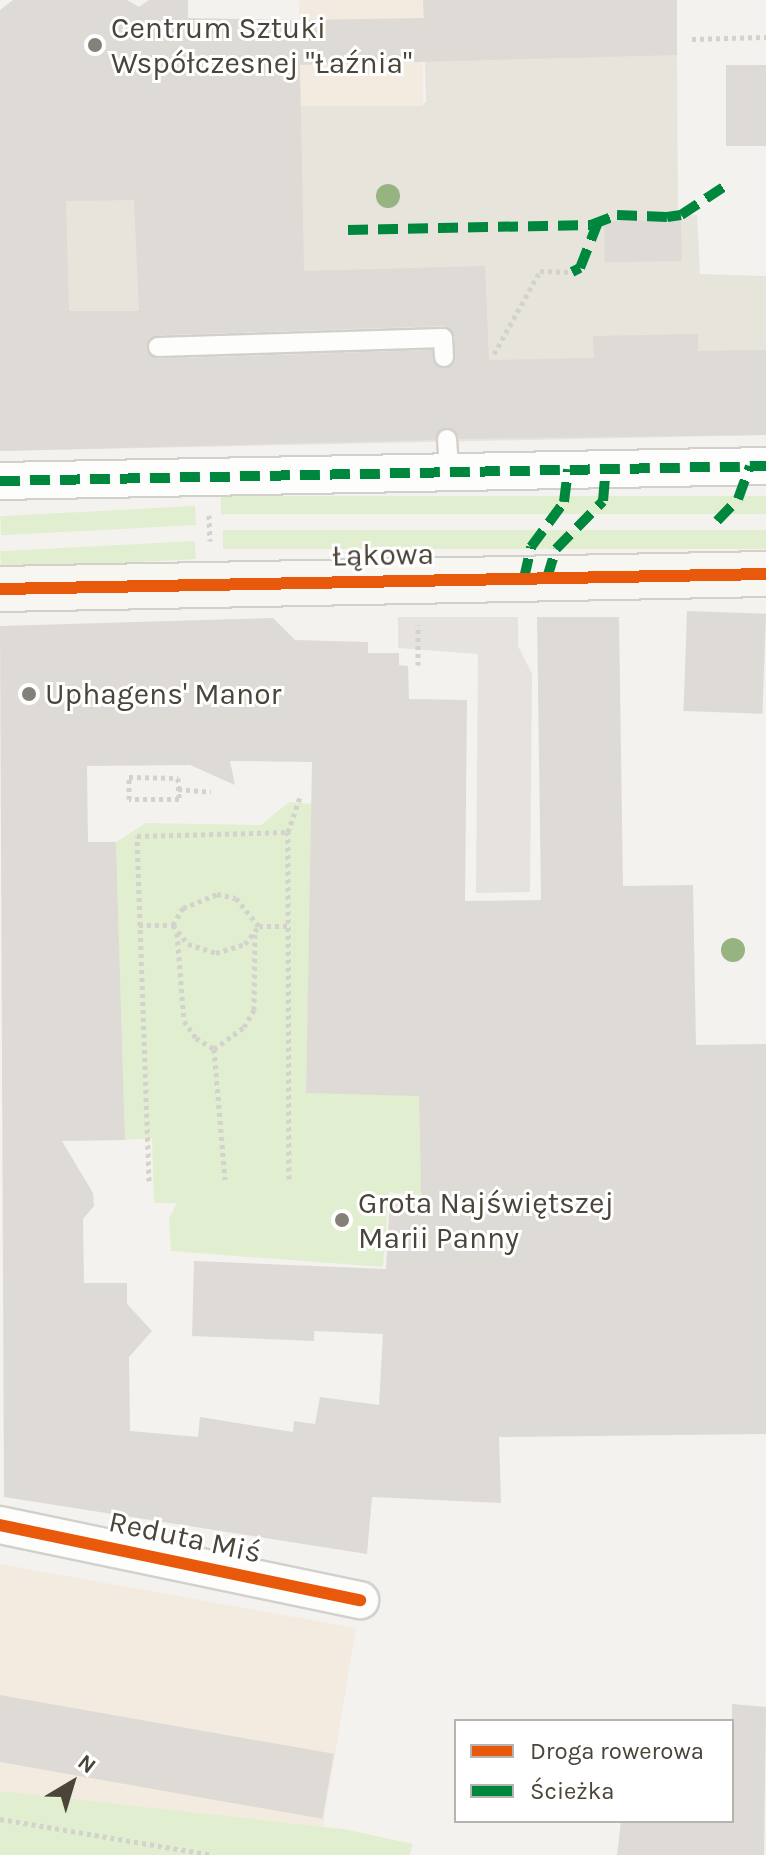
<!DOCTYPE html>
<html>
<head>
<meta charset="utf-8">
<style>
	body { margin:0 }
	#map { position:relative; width:766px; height:1855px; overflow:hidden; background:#f4f2ee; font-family:Karla,sans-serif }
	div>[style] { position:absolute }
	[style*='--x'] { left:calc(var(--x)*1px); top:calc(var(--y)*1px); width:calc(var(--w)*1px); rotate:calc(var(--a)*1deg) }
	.residential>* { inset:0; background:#e7e4dc }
	.commercial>* { inset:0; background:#f3ebdf; transform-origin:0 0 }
	.green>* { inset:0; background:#e1eecf; transform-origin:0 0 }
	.parking>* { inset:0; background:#e6e3df }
	.building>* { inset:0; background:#dedbd6; transform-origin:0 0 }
	.path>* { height:5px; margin-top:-2.5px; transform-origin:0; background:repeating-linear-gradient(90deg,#d3d2cc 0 4px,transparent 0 8px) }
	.roads { filter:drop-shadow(2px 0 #d2d0cb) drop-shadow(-2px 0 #d2d0cb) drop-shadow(0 2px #d2d0cb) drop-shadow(0 -2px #d2d0cb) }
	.lane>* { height:18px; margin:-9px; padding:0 9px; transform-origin:9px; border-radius:9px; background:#fdfdfc }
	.street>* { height:36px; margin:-18px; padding:0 18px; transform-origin:18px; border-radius:18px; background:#fdfdfc }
	.secondary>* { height:44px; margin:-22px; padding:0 22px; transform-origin:22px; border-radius:22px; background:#f7f6f1 }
	.quiet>* { height:10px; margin-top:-5px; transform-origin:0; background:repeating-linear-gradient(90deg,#00873e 0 20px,transparent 0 30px) }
	.cycleway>* { height:12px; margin:-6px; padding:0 6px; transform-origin:6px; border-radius:6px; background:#e8590c }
	.trees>* { width:24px; height:24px; margin:-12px; border-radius:50%; background:#96b382 }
	.dots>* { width:22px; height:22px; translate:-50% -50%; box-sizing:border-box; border:4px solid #fff; border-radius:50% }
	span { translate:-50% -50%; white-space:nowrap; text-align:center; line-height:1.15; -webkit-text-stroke:6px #fff; paint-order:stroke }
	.poi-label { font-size:30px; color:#4b4439 }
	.left { translate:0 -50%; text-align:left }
	.street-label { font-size:30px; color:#4b4439 }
	.legend { position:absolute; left:454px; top:1719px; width:280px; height:104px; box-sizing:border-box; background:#fff; border:2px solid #b7b4b0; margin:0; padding:10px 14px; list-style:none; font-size:24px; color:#4b4439 }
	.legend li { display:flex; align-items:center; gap:16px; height:40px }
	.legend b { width:40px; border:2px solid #b7b4b0 }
	.north { position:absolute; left:32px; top:1743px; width:80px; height:80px; -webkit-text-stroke:6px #fff; paint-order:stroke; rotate:38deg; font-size:22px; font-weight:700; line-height:32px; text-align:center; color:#4b4439 }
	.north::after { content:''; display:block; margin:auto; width:28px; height:36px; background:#4b4439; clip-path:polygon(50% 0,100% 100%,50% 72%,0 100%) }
</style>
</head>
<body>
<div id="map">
	<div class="residential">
		<div style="clip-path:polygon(423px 0,635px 0,637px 55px,677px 55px,678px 215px,697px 215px,700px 274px,766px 276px,766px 435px,0 451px,0 113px,426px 103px)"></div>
	</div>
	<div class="commercial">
		<div style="left:299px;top:0;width:124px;height:106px"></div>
		<div style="clip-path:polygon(0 1564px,356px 1628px,323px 1827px,0 1791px)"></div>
	</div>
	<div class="green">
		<div style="left:766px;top:496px;width:18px;height:545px;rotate:90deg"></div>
		<div style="left:195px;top:506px;width:19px;height:195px;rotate:87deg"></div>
		<div style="left:766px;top:530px;width:19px;height:543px;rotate:90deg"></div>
		<div style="left:195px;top:541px;width:18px;height:195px;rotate:87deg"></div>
		<div style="clip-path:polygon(289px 802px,312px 804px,306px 1093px,419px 1094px,421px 1196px,389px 1192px,383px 1267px,171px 1251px,169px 1219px,177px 1203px,154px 1203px,152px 1138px,125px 1140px,116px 842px,146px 823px,261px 825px)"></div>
		<div style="clip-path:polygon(0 1791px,343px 1829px,413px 1844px,410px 1855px,0 1855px)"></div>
	</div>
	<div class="parking">
		<div style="clip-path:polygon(398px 617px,518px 617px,518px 646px,532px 674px,530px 892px,476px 893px,478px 654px,398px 648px)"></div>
	</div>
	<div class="building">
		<div style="clip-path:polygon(evenodd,13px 0,127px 0,139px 7px,149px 0,188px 0,188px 18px,300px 20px,424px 18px,423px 0,677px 0,677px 55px,300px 65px,304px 271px,485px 266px,489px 360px,594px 358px,593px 336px,698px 334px,698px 351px,766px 350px,766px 435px,459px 439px,447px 427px,435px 440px,0 451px,0 10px,13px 0,134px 200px,139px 311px,69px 311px,66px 201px,134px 200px,13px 0,443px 326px,455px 337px,455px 362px,445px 369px,434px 364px,432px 350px,158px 359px,146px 348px,158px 335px,443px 326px)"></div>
		<div style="left:726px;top:65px;width:40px;height:81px"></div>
		<div style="left:681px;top:220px;width:41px;height:77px;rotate:89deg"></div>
		<div style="left:687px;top:611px;width:79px;height:100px;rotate:2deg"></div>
		<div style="clip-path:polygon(evenodd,537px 617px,619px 617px,623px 886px,693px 885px,696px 1045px,766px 1044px,766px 1434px,499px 1437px,501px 1503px,372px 1497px,367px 1554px,4px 1497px,0 626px,273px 618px,295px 640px,368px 642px,368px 653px,399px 653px,399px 665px,408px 666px,409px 699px,467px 700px,465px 901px,541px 900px,537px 617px,230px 761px,312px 762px,306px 1093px,419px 1096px,421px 1197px,390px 1197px,386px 1269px,194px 1261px,192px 1336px,314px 1341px,314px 1331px,383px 1334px,379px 1405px,320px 1397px,315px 1424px,294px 1421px,293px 1432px,200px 1417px,198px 1437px,130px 1431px,129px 1357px,152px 1331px,127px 1304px,127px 1283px,84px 1283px,83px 1219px,94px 1206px,93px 1193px,62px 1141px,125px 1140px,116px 842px,88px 842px,87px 766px,190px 765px,235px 785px,230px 761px)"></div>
		<div style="left:0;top:1695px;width:339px;height:66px;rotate:10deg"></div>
		<div style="clip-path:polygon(732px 1704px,766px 1707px,764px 1855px,617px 1855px,621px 1821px,732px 1821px)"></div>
	</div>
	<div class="path">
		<div style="--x:692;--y:39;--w:74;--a:-1.5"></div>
		<div style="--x:494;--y:354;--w:95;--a:-61"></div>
		<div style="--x:540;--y:271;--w:32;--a:2"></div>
		<div style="--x:209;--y:515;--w:26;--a:88"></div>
		<div style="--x:418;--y:665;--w:40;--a:-90"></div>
		<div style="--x:129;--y:777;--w:49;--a:1.2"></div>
		<div style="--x:178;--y:778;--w:21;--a:87"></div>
		<div style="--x:179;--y:799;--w:50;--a:180"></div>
		<div style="--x:129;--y:799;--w:22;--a:-90"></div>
		<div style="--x:178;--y:789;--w:33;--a:5"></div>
		<div style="--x:139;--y:925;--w:34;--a:0"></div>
		<div style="--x:173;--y:925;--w:20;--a:-60"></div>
		<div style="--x:183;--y:908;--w:37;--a:-22"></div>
		<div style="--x:217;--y:894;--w:19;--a:12"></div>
		<div style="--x:236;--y:898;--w:36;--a:51"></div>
		<div style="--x:173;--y:925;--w:24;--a:52"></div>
		<div style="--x:188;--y:944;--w:29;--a:18"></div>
		<div style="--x:216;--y:953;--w:30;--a:-17"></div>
		<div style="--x:245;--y:944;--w:23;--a:-52"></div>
		<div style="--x:259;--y:926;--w:29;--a:0"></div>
		<div style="--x:177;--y:933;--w:88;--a:85.5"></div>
		<div style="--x:184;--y:1021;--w:21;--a:55"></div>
		<div style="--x:196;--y:1038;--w:21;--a:31"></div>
		<div style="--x:214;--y:1049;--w:37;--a:-36"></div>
		<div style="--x:244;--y:1027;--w:20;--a:-60"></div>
		<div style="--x:254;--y:1010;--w:77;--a:-89.3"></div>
		<div style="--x:214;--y:1049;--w:131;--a:85.2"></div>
		<div style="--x:289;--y:1179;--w:347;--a:-90.2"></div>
		<div style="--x:288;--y:832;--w:40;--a:-71.1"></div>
		<div style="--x:149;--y:1181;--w:345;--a:-92"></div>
		<div style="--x:137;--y:836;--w:151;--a:-1.5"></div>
		<div style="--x:0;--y:1819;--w:216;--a:9.6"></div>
	</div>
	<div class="roads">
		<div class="lane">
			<div style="--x:158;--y:347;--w:285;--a:-1.8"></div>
			<div style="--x:443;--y:338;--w:19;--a:87"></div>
			<div style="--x:447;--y:439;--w:31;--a:86"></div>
		</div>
		<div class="street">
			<div style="--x:0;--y:481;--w:766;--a:-1.12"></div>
			<div style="--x:0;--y:1525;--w:368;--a:11.8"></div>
		</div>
		<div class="secondary">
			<div style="--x:0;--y:589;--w:766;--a:-1.12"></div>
		</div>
	</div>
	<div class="quiet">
		<div style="--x:348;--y:230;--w:243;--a:-1.2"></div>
		<div style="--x:591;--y:225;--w:28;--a:-21"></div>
		<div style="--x:617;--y:215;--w:50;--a:2.3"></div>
		<div style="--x:667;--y:217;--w:14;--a:-8"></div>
		<div style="--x:681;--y:215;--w:53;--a:-33.4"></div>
		<div style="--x:572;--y:272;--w:9;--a:-27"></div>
		<div style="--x:580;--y:268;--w:49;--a:-68.6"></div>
		<div style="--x:0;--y:481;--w:766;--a:-1.12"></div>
		<div style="--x:717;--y:521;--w:30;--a:-46"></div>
		<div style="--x:738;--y:499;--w:35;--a:-70"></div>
		<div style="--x:524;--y:578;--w:32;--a:-77"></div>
		<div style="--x:531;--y:547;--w:56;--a:-53.7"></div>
		<div style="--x:564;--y:502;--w:33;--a:-83"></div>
		<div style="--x:547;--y:578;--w:30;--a:-73"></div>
		<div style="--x:556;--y:549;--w:67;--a:-45.6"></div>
		<div style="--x:603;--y:501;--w:33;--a:-85"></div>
	</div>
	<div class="cycleway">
		<div style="--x:0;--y:589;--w:766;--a:-1.12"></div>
		<div style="--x:0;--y:1525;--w:368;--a:11.8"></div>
	</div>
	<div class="trees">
		<div style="left:388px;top:196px"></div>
		<div style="left:733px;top:950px"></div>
	</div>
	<div class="dots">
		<div style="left:95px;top:45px;background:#868178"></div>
		<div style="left:29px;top:694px;background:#868178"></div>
		<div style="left:342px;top:1220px;background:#868178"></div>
	</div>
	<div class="poi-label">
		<span class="left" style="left:111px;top:45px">Centrum Sztuki<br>Współczesnej "Łaźnia"</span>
		<span class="left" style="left:45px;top:694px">Uphagens' Manor</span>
		<span class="left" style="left:358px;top:1220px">Grota Najświętszej<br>Marii Panny</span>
	</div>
	<div class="street-label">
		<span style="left:383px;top:555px;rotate:-1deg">Łąkowa</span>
		<span style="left:185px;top:1537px;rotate:12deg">Reduta Miś</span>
	</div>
	<ul class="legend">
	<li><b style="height:10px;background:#e8590c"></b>Droga rowerowa</li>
	<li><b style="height:10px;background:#00873e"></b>Ścieżka</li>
	</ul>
	<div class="north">N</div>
</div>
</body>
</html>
